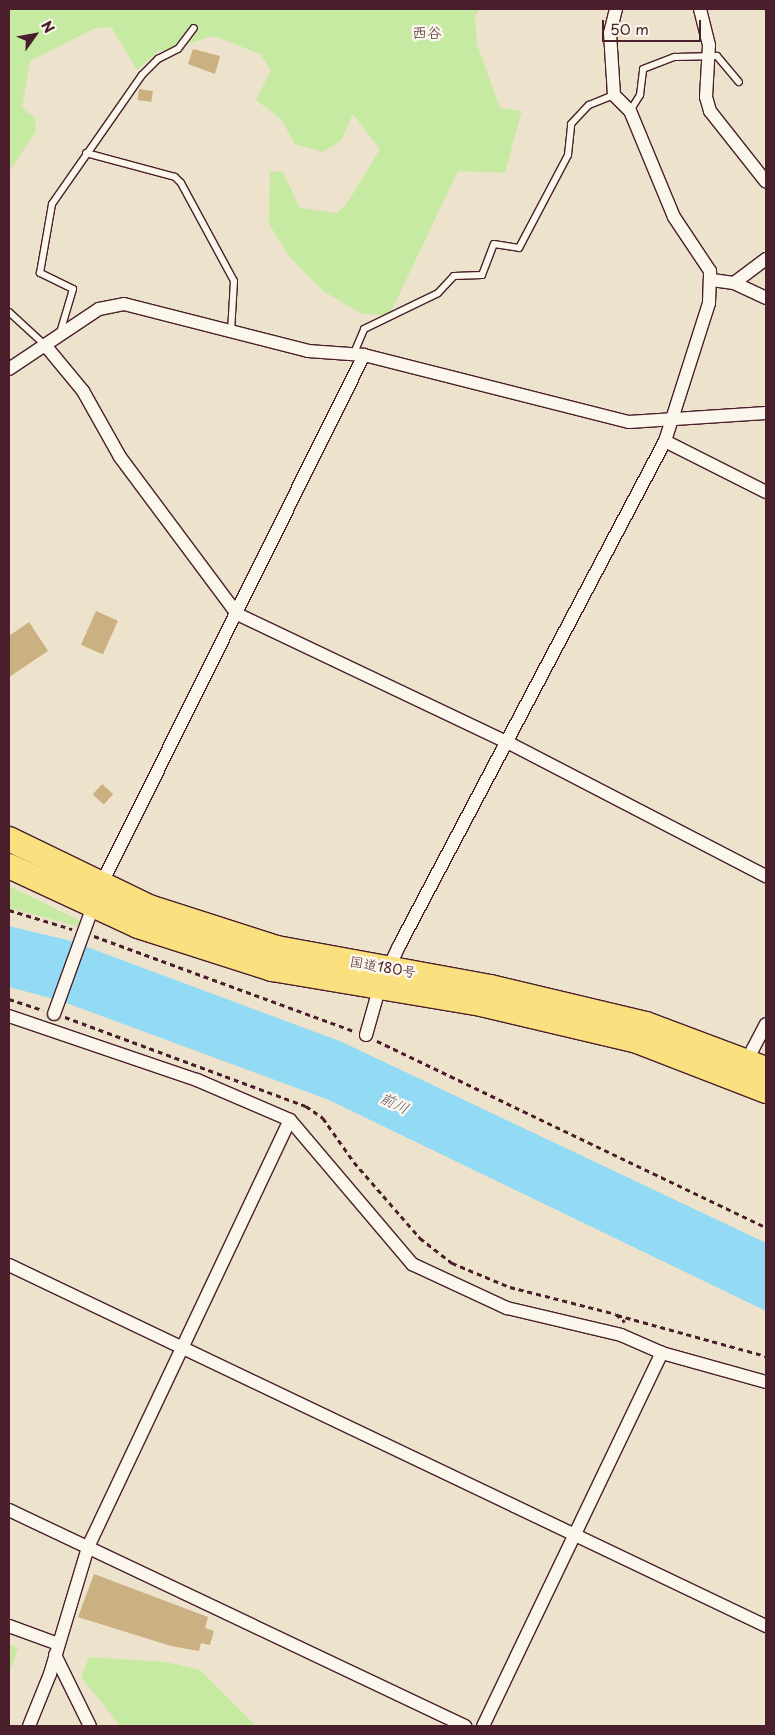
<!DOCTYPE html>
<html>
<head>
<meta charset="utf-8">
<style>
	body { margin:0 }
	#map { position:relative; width:775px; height:1735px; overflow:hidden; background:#ede2cc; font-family:"Playpen Sans","Klee One",sans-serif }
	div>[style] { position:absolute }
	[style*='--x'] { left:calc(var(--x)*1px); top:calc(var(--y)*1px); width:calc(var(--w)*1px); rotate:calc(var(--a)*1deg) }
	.green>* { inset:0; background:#c7eaa3 }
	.water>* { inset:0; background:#93daf4 }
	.building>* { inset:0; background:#cbb181; transform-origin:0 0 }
	.path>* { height:2.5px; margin-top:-1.25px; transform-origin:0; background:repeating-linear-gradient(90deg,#4a1f2b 0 5px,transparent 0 9px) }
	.roads { filter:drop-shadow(1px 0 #4a1f2b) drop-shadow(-1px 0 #4a1f2b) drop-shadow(0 1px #4a1f2b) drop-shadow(0 -1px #4a1f2b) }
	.lane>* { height:6px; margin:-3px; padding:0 3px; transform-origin:3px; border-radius:3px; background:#fbf7ec }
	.street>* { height:12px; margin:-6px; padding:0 6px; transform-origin:6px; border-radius:6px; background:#fbf7ec }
	.highway>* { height:24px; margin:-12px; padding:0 12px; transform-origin:12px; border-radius:12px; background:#fbe080 }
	span { translate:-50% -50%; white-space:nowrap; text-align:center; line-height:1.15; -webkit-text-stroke:5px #fbf7ec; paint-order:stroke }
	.street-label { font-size:14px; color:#4a1f2b }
	.neighbourhood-label { font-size:15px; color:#4a1f2b }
	.water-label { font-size:15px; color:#5c4e5d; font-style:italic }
	.frame { position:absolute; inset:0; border:10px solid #4a1f2b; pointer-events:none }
	.north { position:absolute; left:10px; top:10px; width:50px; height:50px; -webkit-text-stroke:4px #fbf7ec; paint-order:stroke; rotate:58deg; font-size:14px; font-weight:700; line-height:20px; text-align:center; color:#4a1f2b }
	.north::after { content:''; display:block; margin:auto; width:18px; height:22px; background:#4a1f2b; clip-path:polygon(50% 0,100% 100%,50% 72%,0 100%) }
	.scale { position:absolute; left:602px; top:20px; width:99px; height:22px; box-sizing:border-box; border:2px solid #4a1f2b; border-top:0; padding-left:6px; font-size:15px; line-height:18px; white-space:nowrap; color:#4a1f2b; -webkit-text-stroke:4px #fbf7ec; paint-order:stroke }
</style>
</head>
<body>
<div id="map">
	<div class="green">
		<div style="clip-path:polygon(9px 9px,479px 9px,475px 16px,477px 44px,500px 108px,522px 111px,505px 173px,458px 171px,389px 316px,360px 313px,323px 291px,288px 255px,269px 224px,270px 171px,283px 172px,300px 208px,337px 213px,346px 205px,380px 149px,353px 114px,341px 141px,323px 152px,295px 144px,281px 119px,256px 100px,271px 70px,260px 54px,214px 36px,158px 52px,137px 70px,111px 27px,95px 28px,30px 61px,22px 108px,35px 118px,36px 131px,9px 172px)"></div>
		<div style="clip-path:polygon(9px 886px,83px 922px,77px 926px,9px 908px)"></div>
		<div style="clip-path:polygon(9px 1644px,18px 1648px,9px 1674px)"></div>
		<div style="clip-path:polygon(89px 1657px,166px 1662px,200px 1670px,256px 1726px,120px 1726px,81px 1677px)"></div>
	</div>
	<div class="water">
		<div style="clip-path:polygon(9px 926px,71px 941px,342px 1042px,766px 1243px,766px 1311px,329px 1100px,61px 1001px,9px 987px)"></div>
	</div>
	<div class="building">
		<div style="clip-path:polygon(193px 49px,220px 56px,215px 74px,188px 64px)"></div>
		<div style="left:139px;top:89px;width:14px;height:11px;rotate:8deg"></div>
		<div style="left:96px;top:611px;width:24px;height:37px;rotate:24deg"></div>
		<div style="clip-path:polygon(29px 622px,48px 651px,9px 677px,9px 636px)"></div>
		<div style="left:102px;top:784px;width:15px;height:14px;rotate:42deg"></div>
		<div style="clip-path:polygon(94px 1574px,208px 1617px,205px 1628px,214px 1631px,210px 1645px,201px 1643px,199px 1651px,171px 1646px,78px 1617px)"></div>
	</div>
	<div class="path">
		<div style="--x:9;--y:910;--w:66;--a:16.8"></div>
		<div style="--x:94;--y:936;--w:277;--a:20.1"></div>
		<div style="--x:9;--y:999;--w:36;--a:18"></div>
		<div style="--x:65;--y:1017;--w:257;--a:20.3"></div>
		<div style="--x:306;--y:1106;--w:21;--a:35"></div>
		<div style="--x:323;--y:1118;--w:54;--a:54.8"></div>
		<div style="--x:354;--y:1162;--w:101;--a:49"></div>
		<div style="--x:420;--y:1238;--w:41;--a:38"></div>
		<div style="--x:452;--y:1263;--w:63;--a:22.5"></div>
		<div style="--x:510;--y:1287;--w:109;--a:14.3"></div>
		<div style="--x:616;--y:1314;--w:12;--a:42"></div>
		<div style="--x:377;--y:1041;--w:431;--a:25.6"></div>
		<div style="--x:617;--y:1315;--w:155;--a:15.4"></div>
	</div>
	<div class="roads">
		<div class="lane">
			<div style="--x:630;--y:111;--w:19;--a:-58"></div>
			<div style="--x:640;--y:95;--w:26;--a:-83"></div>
			<div style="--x:643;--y:69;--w:34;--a:-21"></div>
			<div style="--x:675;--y:57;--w:42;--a:-1.4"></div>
			<div style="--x:717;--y:56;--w:34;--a:50"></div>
			<div style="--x:86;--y:153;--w:92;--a:15.1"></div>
			<div style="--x:175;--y:177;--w:8;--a:45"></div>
			<div style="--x:181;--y:183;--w:111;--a:61.6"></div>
			<div style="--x:234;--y:281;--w:50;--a:93.4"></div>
			<div style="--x:9;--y:312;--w:49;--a:42.5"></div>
			<div style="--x:59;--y:336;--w:49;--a:-73.4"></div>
			<div style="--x:73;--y:289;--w:37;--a:-154"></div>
			<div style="--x:40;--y:273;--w:70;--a:-80.1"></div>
			<div style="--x:52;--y:204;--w:157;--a:-55.1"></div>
			<div style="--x:142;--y:75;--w:23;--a:-45"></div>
			<div style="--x:158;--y:59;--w:22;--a:-27"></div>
			<div style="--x:178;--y:49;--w:26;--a:-53"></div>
			<div style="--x:354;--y:353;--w:26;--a:-67"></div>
			<div style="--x:364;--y:329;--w:82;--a:-25.9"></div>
			<div style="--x:438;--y:293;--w:23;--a:-47"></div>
			<div style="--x:454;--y:276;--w:28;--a:-2"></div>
			<div style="--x:482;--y:275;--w:33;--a:-69"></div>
			<div style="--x:494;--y:244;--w:25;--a:9"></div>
			<div style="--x:519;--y:248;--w:105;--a:-62.2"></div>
			<div style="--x:568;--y:155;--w:31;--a:-84"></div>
			<div style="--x:571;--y:124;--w:26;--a:-47"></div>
			<div style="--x:589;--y:105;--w:27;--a:-22"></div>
		</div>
		<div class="street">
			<div style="--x:700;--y:9;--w:37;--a:76"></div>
			<div style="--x:709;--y:45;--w:52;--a:93.3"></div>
			<div style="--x:706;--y:97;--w:15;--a:74"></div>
			<div style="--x:710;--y:111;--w:90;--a:51.7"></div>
			<div style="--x:712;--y:280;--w:22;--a:8"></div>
			<div style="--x:734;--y:283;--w:35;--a:25"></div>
			<div style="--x:734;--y:283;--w:40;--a:-37"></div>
			<div style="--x:45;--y:345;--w:60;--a:50.4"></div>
			<div style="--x:83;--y:391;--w:76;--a:60.7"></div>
			<div style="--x:120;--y:457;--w:196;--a:53.3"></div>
			<div style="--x:237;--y:614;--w:299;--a:25.4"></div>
			<div style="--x:507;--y:742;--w:292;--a:27.4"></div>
			<div style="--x:9;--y:369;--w:108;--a:-33.7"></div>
			<div style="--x:99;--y:309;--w:25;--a:-11"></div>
			<div style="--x:124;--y:304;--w:190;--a:14.3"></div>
			<div style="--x:308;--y:351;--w:56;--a:4.1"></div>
			<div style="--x:364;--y:355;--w:273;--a:14.2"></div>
			<div style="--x:629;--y:422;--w:137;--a:-3.8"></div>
			<div style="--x:665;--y:441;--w:113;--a:26.8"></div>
			<div style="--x:54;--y:1014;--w:135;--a:-70.1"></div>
			<div style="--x:100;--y:887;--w:594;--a:-63.61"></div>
			<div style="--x:9;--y:1016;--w:199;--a:18.8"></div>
			<div style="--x:197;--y:1080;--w:101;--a:23.3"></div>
			<div style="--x:290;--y:1120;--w:189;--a:49.7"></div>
			<div style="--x:412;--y:1264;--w:105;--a:24.9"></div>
			<div style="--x:507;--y:1308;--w:117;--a:13.3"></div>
			<div style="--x:621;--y:1335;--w:45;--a:23.7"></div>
			<div style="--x:662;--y:1353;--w:108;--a:15.6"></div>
			<div style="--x:366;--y:1035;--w:48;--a:-74.2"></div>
			<div style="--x:379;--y:989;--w:47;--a:-65.1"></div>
			<div style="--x:399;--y:946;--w:571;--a:-62.22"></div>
			<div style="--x:665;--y:441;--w:145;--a:-72.3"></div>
			<div style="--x:709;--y:303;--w:32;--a:-88"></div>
			<div style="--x:710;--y:271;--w:65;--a:-123.7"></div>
			<div style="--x:674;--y:217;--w:115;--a:-112.5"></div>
			<div style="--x:630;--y:111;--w:23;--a:-135"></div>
			<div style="--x:614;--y:95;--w:62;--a:-93.7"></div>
			<div style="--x:610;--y:33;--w:25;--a:-76"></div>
			<div style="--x:744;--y:1066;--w:47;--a:-62.4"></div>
			<div style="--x:9;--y:1265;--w:839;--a:25.5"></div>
			<div style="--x:9;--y:1510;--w:505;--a:25.35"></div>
			<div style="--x:9;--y:1626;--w:52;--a:20.2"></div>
			<div style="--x:55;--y:1655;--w:79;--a:63.8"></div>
			<div style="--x:29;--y:1726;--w:56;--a:-68"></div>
			<div style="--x:50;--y:1674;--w:133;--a:-73.3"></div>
			<div style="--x:88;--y:1547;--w:472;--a:-64.7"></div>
			<div style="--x:483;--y:1726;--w:414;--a:-64.4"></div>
		</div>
		<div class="highway">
			<div style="--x:9;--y:839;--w:156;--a:25.9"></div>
			<div style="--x:149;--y:907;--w:134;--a:17.8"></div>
			<div style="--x:277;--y:948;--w:217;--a:10.4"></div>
			<div style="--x:490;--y:987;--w:160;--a:13.3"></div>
			<div style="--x:646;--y:1024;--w:128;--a:20.6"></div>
			<div style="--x:9;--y:866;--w:142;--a:24.9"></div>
			<div style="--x:138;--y:926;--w:141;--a:17.8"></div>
			<div style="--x:272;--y:969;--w:212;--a:9.5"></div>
			<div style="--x:481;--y:1004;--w:160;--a:13.3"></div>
			<div style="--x:637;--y:1041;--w:138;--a:21.2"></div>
		</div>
	</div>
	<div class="street-label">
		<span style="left:383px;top:967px;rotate:10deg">国道180号</span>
	</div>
	<div class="neighbourhood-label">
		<span style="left:427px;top:32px">西谷</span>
	</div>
	<div class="water-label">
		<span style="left:395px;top:1102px;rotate:26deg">前川</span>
	</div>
	<div class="frame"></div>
	<div class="north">N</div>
	<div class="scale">50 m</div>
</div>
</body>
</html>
